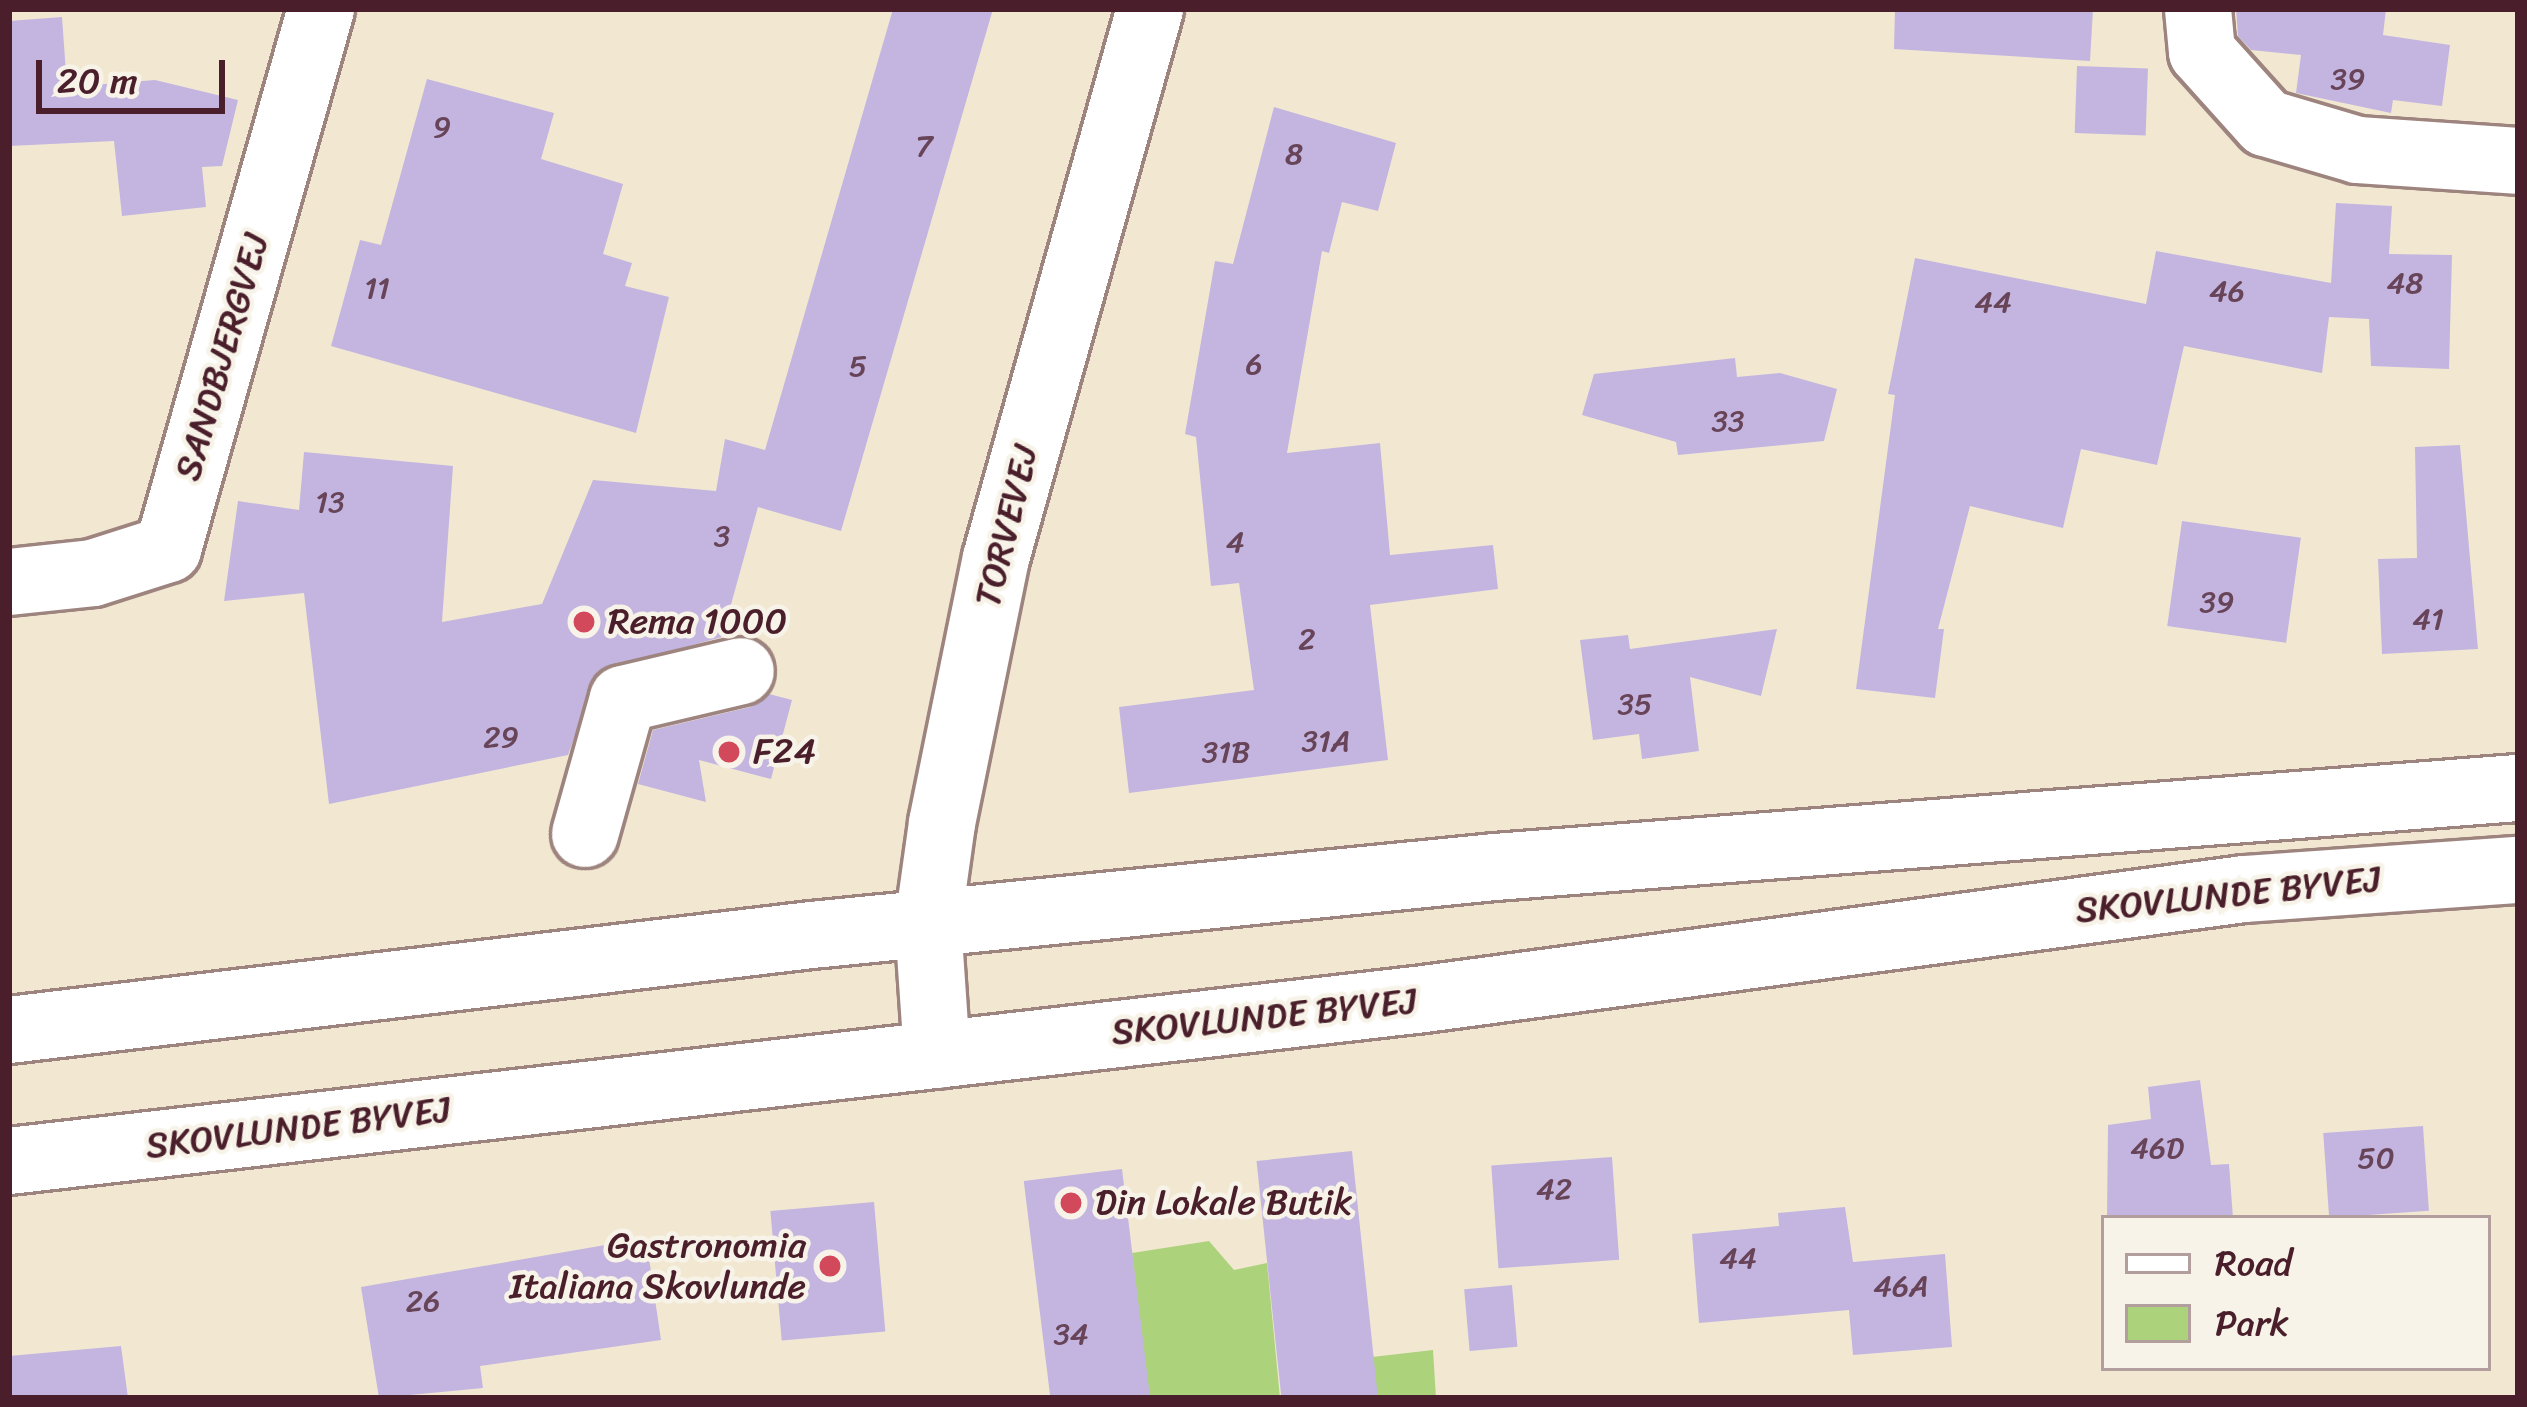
<!DOCTYPE html>
<html>
<head>
<meta charset="utf-8">
<style>
	body { margin:0 }
	#map { position:relative; width:2527px; height:1407px; overflow:hidden; background:#f2e8d2; font-family:Sriracha,sans-serif }
	div>[style] { position:absolute }
	[style*='--x'] { left:calc(var(--x)*1px); top:calc(var(--y)*1px); width:calc(var(--w)*1px); rotate:calc(var(--a)*1deg) }
	.green>* { inset:0; background:#add27c }
	.building>* { inset:0; background:#c3b5e0; transform-origin:0 0 }
	.roads { filter:drop-shadow(3px 0 #9e847e) drop-shadow(-3px 0 #9e847e) drop-shadow(0 3px #9e847e) drop-shadow(0 -3px #9e847e) }
	.minor>* { height:66px; margin:-33px; padding:0 33px; transform-origin:33px; border-radius:33px; background:#fff }
	.major>* { height:66px; margin:-33px; padding:0 33px; transform-origin:33px; border-radius:33px; background:#fff }
	.dots>* { width:33px; height:33px; translate:-50% -50%; box-sizing:border-box; border:6px solid #f7f3e8; border-radius:50% }
	span { translate:-50% -50%; white-space:nowrap; text-align:center; line-height:1.15; -webkit-text-stroke:9px #f7f3e8; paint-order:stroke }
	.number-label { font-size:30px; color:#684458 }
	.number-label span { -webkit-text-stroke-width:0 }
	.street-label { font-size:36px; color:#4a1f2b }
	.poi-label { font-size:36px; color:#4a1f2b }
	.left { translate:0 -50%; text-align:left }
	.right { translate:-100% -50%; text-align:right }
	.frame { position:absolute; inset:0; border:12px solid #4a1f2b; pointer-events:none }
	.legend { position:absolute; left:2101px; top:1215px; width:390px; height:156px; box-sizing:border-box; background:#f7f3e8; border:3px solid #b29e9c; margin:0; padding:15px 21px; list-style:none; font-size:36px; color:#4a1f2b }
	.legend li { display:flex; align-items:center; gap:24px; height:60px }
	.legend b { width:60px; border:3px solid #b29e9c }
	.scale { position:absolute; left:36px; top:60px; width:189px; height:54px; box-sizing:border-box; border:6px solid #4a1f2b; border-top:0; padding-left:15px; font-size:36px; line-height:42px; white-space:nowrap; color:#4a1f2b; -webkit-text-stroke:9px #f7f3e8; paint-order:stroke }
</style>
</head>
<body>
<div id="map">
	<div class="green">
		<div style="clip-path:polygon(1209px 1241px,1234px 1270px,1267px 1263px,1280px 1398px,1149px 1398px,1132px 1253px)"></div>
		<div style="clip-path:polygon(1433px 1350px,1436px 1398px,1376px 1398px,1372px 1357px)"></div>
	</div>
	<div class="building">
		<div style="clip-path:polygon(893px 9px,993px 9px,841px 531px,758px 507px,722px 637px,598px 671px,568px 755px,329px 804px,304px 593px,224px 601px,238px 501px,299px 510px,304px 452px,453px 466px,442px 622px,542px 604px,593px 480px,716px 491px,725px 439px,765px 450px)"></div>
		<div style="clip-path:polygon(1895px 9px,2093px 9px,2090px 61px,1894px 49px)"></div>
		<div style="clip-path:polygon(2236px 9px,2386px 9px,2383px 35px,2450px 45px,2442px 106px,2393px 100px,2391px 113px,2296px 93px,2301px 55px,2251px 50px,2238px 36px)"></div>
		<div style="clip-path:polygon(62px 17px,67px 87px,155px 80px,238px 100px,222px 166px,202px 167px,206px 207px,122px 216px,114px 141px,9px 146px,9px 21px)"></div>
		<div style="left:2077px;top:66px;width:71px;height:67px;rotate:2deg"></div>
		<div style="clip-path:polygon(427px 79px,554px 113px,541px 159px,623px 184px,603px 254px,632px 263px,625px 286px,669px 297px,636px 433px,331px 346px,360px 240px,381px 245px)"></div>
		<div style="clip-path:polygon(1274px 107px,1396px 143px,1378px 211px,1342px 202px,1329px 253px,1322px 251px,1287px 453px,1380px 443px,1390px 555px,1493px 545px,1498px 589px,1370px 605px,1388px 760px,1129px 793px,1119px 707px,1254px 690px,1239px 583px,1211px 586px,1196px 437px,1185px 434px,1215px 261px,1233px 264px)"></div>
		<div style="clip-path:polygon(2336px 203px,2392px 206px,2389px 254px,2452px 255px,2449px 369px,2371px 366px,2369px 319px,2329px 317px,2322px 373px,2184px 346px,2157px 465px,2081px 449px,2063px 528px,1970px 506px,1938px 629px,1944px 629px,1935px 698px,1856px 689px,1895px 395px,1888px 394px,1915px 258px,2146px 304px,2156px 251px,2331px 283px)"></div>
		<div style="clip-path:polygon(1735px 358px,1737px 377px,1780px 373px,1837px 389px,1824px 441px,1678px 455px,1676px 442px,1582px 415px,1594px 374px)"></div>
		<div style="clip-path:polygon(2460px 445px,2478px 649px,2382px 654px,2378px 559px,2417px 558px,2415px 447px)"></div>
		<div style="left:2182px;top:521px;width:120px;height:106px;rotate:8deg"></div>
		<div style="clip-path:polygon(1777px 629px,1761px 696px,1690px 677px,1699px 751px,1642px 759px,1639px 734px,1593px 740px,1580px 640px,1628px 635px,1630px 649px)"></div>
		<div style="clip-path:polygon(769px 694px,792px 700px,771px 779px,699px 760px,706px 802px,638px 784px,653px 730px,750px 707px)"></div>
		<div style="clip-path:polygon(2200px 1080px,2211px 1165px,2229px 1164px,2233px 1218px,2107px 1218px,2108px 1125px,2151px 1119px,2148px 1087px)"></div>
		<div style="left:2423px;top:1126px;width:85px;height:100px;rotate:86deg"></div>
		<div style="left:1352px;top:1151px;width:248px;height:96px;rotate:84deg"></div>
		<div style="left:1612px;top:1157px;width:103px;height:121px;rotate:86deg"></div>
		<div style="left:1122px;top:1169px;width:231px;height:99px;rotate:83deg"></div>
		<div style="left:874px;top:1202px;width:130px;height:104px;rotate:85deg"></div>
		<div style="clip-path:polygon(1845px 1207px,1853px 1262px,1945px 1254px,1952px 1347px,1853px 1355px,1849px 1310px,1699px 1323px,1692px 1234px,1779px 1226px,1778px 1213px)"></div>
		<div style="clip-path:polygon(646px 1238px,661px 1340px,480px 1366px,483px 1388px,379px 1398px,361px 1287px)"></div>
		<div style="left:1512px;top:1285px;width:62px;height:48px;rotate:85deg"></div>
		<div style="clip-path:polygon(121px 1346px,128px 1398px,9px 1398px,9px 1356px)"></div>
	</div>
	<div class="roads">
		<div class="minor">
			<div style="--x:2198;--y:9;--w:43;--a:84.7"></div>
			<div style="--x:2202;--y:52;--w:96;--a:48"></div>
			<div style="--x:2266;--y:123;--w:96;--a:16.4"></div>
			<div style="--x:2358;--y:150;--w:160;--a:3.9"></div>
			<div style="--x:9;--y:582;--w:84;--a:-6.1"></div>
			<div style="--x:93;--y:573;--w:79;--a:-17.7"></div>
			<div style="--x:168;--y:549;--w:561;--a:-74.18"></div>
			<div style="--x:585;--y:834;--w:140;--a:-74.3"></div>
			<div style="--x:623;--y:699;--w:121;--a:-13.3"></div>
			<div style="--x:937;--y:1055;--w:132;--a:-93.9"></div>
			<div style="--x:928;--y:923;--w:101;--a:-82"></div>
			<div style="--x:942;--y:823;--w:270;--a:-78.5"></div>
			<div style="--x:996;--y:558;--w:570;--a:-74.33"></div>
		</div>
		<div class="major">
			<div style="--x:9;--y:1030;--w:809;--a:-6.75"></div>
			<div style="--x:812;--y:935;--w:686;--a:-5.69"></div>
			<div style="--x:1495;--y:867;--w:1026;--a:-4.42"></div>
			<div style="--x:9;--y:1161;--w:1424;--a:-6.53"></div>
			<div style="--x:1424;--y:999;--w:827;--a:-7.64"></div>
			<div style="--x:2244;--y:889;--w:275;--a:-4"></div>
		</div>
	</div>
	<div class="dots">
		<div style="left:584px;top:622px;background:#d1495b"></div>
		<div style="left:729px;top:752px;background:#d1495b"></div>
		<div style="left:1071px;top:1203px;background:#d1495b"></div>
		<div style="left:830px;top:1266px;background:#d1495b"></div>
	</div>
	<div class="number-label">
		<span style="left:2348px;top:79px">39</span>
		<span style="left:442px;top:127px">9</span>
		<span style="left:924px;top:146px">7</span>
		<span style="left:1294px;top:154px">8</span>
		<span style="left:2405px;top:283px">48</span>
		<span style="left:377px;top:288px">11</span>
		<span style="left:2227px;top:291px">46</span>
		<span style="left:1993px;top:302px">44</span>
		<span style="left:1254px;top:364px">6</span>
		<span style="left:858px;top:366px">5</span>
		<span style="left:1728px;top:421px">33</span>
		<span style="left:330px;top:502px">13</span>
		<span style="left:722px;top:536px">3</span>
		<span style="left:1235px;top:542px">4</span>
		<span style="left:2217px;top:602px">39</span>
		<span style="left:2428px;top:619px">41</span>
		<span style="left:1307px;top:639px">2</span>
		<span style="left:1635px;top:704px">35</span>
		<span style="left:501px;top:737px">29</span>
		<span style="left:1326px;top:741px">31A</span>
		<span style="left:1226px;top:752px">31B</span>
		<span style="left:2157px;top:1148px">46D</span>
		<span style="left:2376px;top:1158px">50</span>
		<span style="left:1554px;top:1189px">42</span>
		<span style="left:1738px;top:1258px">44</span>
		<span style="left:1901px;top:1286px">46A</span>
		<span style="left:423px;top:1301px">26</span>
		<span style="left:1071px;top:1334px">34</span>
	</div>
	<div class="street-label">
		<span style="left:222px;top:357px;rotate:-74deg">SANDBJERGVEJ</span>
		<span style="left:1007px;top:526px;rotate:-76deg">TORVEVEJ</span>
		<span style="left:2228px;top:895px;rotate:-6deg">SKOVLUNDE BYVEJ</span>
		<span style="left:1264px;top:1017px;rotate:-6deg">SKOVLUNDE BYVEJ</span>
		<span style="left:298px;top:1128px;rotate:-7deg">SKOVLUNDE BYVEJ</span>
	</div>
	<div class="poi-label">
		<span class="left" style="left:608px;top:622px">Rema 1000</span>
		<span class="left" style="left:753px;top:752px">F24</span>
		<span class="left" style="left:1095px;top:1203px">Din Lokale Butik</span>
		<span class="right" style="left:806px;top:1266px">Gastronomia<br>Italiana Skovlunde</span>
	</div>
	<div class="frame"></div>
	<ul class="legend">
	<li><b style="height:15px;background:#fff"></b>Road</li>
	<li><b style="height:33px;background:#add27c"></b>Park</li>
	</ul>
	<div class="scale">20 m</div>
</div>
</body>
</html>
